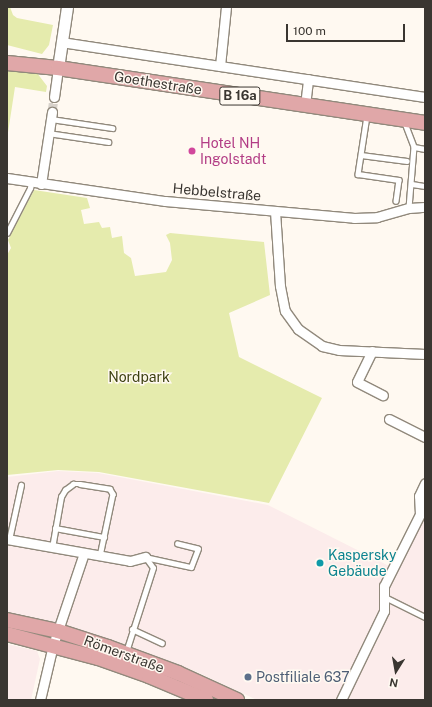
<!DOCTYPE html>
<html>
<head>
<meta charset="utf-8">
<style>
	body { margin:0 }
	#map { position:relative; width:432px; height:707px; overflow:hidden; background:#fff9f1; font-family:"Public Sans",sans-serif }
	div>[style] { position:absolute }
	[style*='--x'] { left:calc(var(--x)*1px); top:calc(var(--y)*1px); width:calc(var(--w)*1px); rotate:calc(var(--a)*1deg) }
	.commercial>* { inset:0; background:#fceceb }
	.green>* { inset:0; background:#e5ebad }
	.minor-tunnel>* { height:9px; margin-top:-4.5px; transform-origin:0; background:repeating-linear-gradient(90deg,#d8d2cb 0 9px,transparent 0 13.5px) }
	.roads { filter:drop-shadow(1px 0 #91897c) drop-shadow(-1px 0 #91897c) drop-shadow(0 1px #91897c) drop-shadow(0 -1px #91897c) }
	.service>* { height:4.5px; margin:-2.25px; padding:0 2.25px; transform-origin:2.25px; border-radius:2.25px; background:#fff }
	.minor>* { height:9px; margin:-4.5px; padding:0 4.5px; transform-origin:4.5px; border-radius:4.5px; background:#fff }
	.tertiary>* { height:11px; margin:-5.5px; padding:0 5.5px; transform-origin:5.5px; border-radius:5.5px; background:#fff }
	.primary>* { height:14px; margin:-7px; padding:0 7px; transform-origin:7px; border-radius:7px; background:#e0a7a8 }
	.dots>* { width:11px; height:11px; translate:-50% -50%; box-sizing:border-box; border:2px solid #fff9f1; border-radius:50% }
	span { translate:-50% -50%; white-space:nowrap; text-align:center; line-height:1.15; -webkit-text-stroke:3px #fff9f1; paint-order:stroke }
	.shield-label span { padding:1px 3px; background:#fff9f1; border:1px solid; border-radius:3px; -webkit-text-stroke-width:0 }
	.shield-label { font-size:13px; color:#3a3631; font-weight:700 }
	.street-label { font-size:14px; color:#3a3631 }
	.hotel-label { font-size:14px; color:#b23c85 }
	.left { translate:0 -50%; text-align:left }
	.park-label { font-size:14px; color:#3d4011 }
	.culture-label { font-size:14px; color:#0d838f }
	.service-label { font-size:14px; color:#4e5e75 }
	.frame { position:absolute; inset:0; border:8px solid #3a3631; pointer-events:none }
	.north { position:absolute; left:376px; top:651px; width:40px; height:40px; -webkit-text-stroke:3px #fff9f1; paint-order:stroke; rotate:191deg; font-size:11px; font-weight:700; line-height:16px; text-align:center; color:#3a3631 }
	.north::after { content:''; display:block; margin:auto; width:14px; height:18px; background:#3a3631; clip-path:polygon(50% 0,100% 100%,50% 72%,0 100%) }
	.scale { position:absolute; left:286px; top:24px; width:119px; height:18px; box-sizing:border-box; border:2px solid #3a3631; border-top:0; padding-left:5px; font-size:12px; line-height:14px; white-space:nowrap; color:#3a3631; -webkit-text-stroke:3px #fff9f1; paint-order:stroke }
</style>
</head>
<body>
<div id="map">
	<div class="commercial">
		<div style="clip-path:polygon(58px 471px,98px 473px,268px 505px,397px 570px,425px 518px,425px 700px,257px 700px,197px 672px,130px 646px,7px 614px,7px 477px)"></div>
		<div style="clip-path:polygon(7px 644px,37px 651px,40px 659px,31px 700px,7px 700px)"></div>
	</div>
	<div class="green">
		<div style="clip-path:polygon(7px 7px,10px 7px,13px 15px,17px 18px,53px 25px,49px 45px,42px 54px,7px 45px)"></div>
		<div style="clip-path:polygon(7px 69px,37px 73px,47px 86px,46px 92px,15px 87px,7px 139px)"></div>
		<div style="clip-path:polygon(34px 190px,87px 198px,90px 208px,81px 210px,84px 224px,99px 222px,102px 228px,110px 227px,112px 238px,122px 236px,124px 253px,131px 258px,135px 276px,166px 272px,172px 260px,170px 243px,166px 235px,170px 233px,264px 242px,270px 295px,229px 313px,239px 357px,322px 398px,269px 503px,99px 472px,58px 470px,7px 475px,7px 255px,11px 248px,8px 240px)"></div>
	</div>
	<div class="minor-tunnel">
		<div style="--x:52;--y:112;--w:15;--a:-82"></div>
	</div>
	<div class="roads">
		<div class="service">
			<div style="--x:367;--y:116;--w:59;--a:98.8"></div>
			<div style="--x:358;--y:174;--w:41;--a:8.3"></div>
			<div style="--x:399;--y:180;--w:21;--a:98"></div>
			<div style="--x:51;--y:119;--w:62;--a:8.4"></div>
			<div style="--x:405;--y:123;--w:26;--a:69"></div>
			<div style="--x:414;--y:147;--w:61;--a:94.7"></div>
			<div style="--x:48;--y:133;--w:61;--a:8.5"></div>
			<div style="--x:414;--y:147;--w:11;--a:10"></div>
			<div style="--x:361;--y:155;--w:46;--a:7.4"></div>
			<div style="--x:412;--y:184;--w:13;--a:9"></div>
			<div style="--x:7;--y:233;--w:51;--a:-62.9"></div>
			<div style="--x:30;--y:188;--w:5;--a:-79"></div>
			<div style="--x:55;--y:528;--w:50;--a:10.4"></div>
			<div style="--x:9;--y:540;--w:56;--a:-77.7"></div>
			<div style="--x:52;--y:548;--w:52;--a:-80"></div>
			<div style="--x:61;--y:497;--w:8;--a:-60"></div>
			<div style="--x:65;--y:490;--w:10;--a:-37"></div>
			<div style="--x:73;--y:484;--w:7;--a:0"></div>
			<div style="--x:80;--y:484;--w:30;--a:9"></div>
			<div style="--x:110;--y:489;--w:6;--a:59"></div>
			<div style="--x:113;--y:494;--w:63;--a:101.8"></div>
			<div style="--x:145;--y:557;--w:47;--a:12.3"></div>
			<div style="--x:191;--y:567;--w:19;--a:-69"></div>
			<div style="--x:198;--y:549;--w:21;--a:-166"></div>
			<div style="--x:385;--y:597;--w:45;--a:26.6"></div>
			<div style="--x:132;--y:629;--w:33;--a:25"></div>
			<div style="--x:126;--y:652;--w:88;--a:-72.2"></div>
			<div style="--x:153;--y:568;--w:14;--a:-126"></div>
		</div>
		<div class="minor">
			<div style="--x:61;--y:42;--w:368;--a:8.6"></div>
			<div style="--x:220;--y:66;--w:59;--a:-84.2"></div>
			<div style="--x:54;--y:97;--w:29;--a:-82"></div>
			<div style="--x:305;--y:105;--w:26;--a:-83"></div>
			<div style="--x:7;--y:178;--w:160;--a:8.3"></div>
			<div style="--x:165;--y:201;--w:190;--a:5.1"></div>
			<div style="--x:354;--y:218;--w:23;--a:-2"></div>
			<div style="--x:377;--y:217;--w:33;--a:-16"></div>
			<div style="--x:409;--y:208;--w:16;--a:-4"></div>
			<div style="--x:41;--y:184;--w:73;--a:-81.3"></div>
			<div style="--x:275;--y:211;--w:75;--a:86.2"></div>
			<div style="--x:280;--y:286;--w:25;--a:79"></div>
			<div style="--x:285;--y:311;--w:22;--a:54"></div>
			<div style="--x:298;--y:329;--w:29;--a:35"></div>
			<div style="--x:322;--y:346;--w:17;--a:13"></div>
			<div style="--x:339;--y:350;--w:86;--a:2.7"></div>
			<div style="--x:372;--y:351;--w:34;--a:116"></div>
			<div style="--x:357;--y:382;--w:29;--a:27"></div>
			<div style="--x:389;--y:419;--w:40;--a:26.6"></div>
			<div style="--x:7;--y:539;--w:125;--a:10.1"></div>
			<div style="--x:130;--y:561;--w:16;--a:-15"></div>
			<div style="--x:40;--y:700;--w:57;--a:-76.7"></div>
			<div style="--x:53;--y:645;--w:97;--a:-71.4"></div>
			<div style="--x:341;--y:700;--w:99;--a:-64.2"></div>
			<div style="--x:384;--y:611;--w:25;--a:-90"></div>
			<div style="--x:384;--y:586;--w:80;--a:-63.4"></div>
			<div style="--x:420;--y:514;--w:18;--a:-93"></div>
			<div style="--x:419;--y:496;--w:14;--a:-65"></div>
		</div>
		<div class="tertiary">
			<div style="--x:58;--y:68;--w:62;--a:-81.6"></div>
		</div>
		<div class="primary">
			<div style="--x:7;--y:63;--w:51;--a:5.6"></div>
			<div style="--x:58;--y:68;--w:371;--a:8.5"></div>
			<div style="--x:7;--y:620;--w:52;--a:12.2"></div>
			<div style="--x:58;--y:631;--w:52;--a:17.7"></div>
			<div style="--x:108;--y:647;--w:75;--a:20.4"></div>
			<div style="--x:178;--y:673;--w:65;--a:24.6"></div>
			<div style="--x:7;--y:634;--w:94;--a:14.8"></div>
			<div style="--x:98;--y:658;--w:54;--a:19.4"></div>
			<div style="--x:149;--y:676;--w:62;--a:22.8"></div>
		</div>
	</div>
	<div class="dots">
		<div style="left:192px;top:151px;background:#d1479c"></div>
		<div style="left:320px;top:563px;background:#0f9aa8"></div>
		<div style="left:248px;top:677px;background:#5c6f8a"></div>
	</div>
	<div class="shield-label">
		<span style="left:240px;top:96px">B 16a</span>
	</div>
	<div class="street-label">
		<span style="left:158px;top:83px;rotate:9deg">Goethestraße</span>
		<span style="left:217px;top:192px;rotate:5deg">Hebbelstraße</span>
		<span style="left:124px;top:654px;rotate:20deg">Römerstraße</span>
	</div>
	<div class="hotel-label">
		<span class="left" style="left:200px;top:151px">Hotel NH<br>Ingolstadt</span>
	</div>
	<div class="park-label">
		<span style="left:139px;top:377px">Nordpark</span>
	</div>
	<div class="culture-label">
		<span class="left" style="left:328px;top:563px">Kaspersky<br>Gebäude</span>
	</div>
	<div class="service-label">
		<span class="left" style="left:256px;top:677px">Postfiliale 637</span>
	</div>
	<div class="frame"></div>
	<div class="north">N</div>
	<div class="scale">100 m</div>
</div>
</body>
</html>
